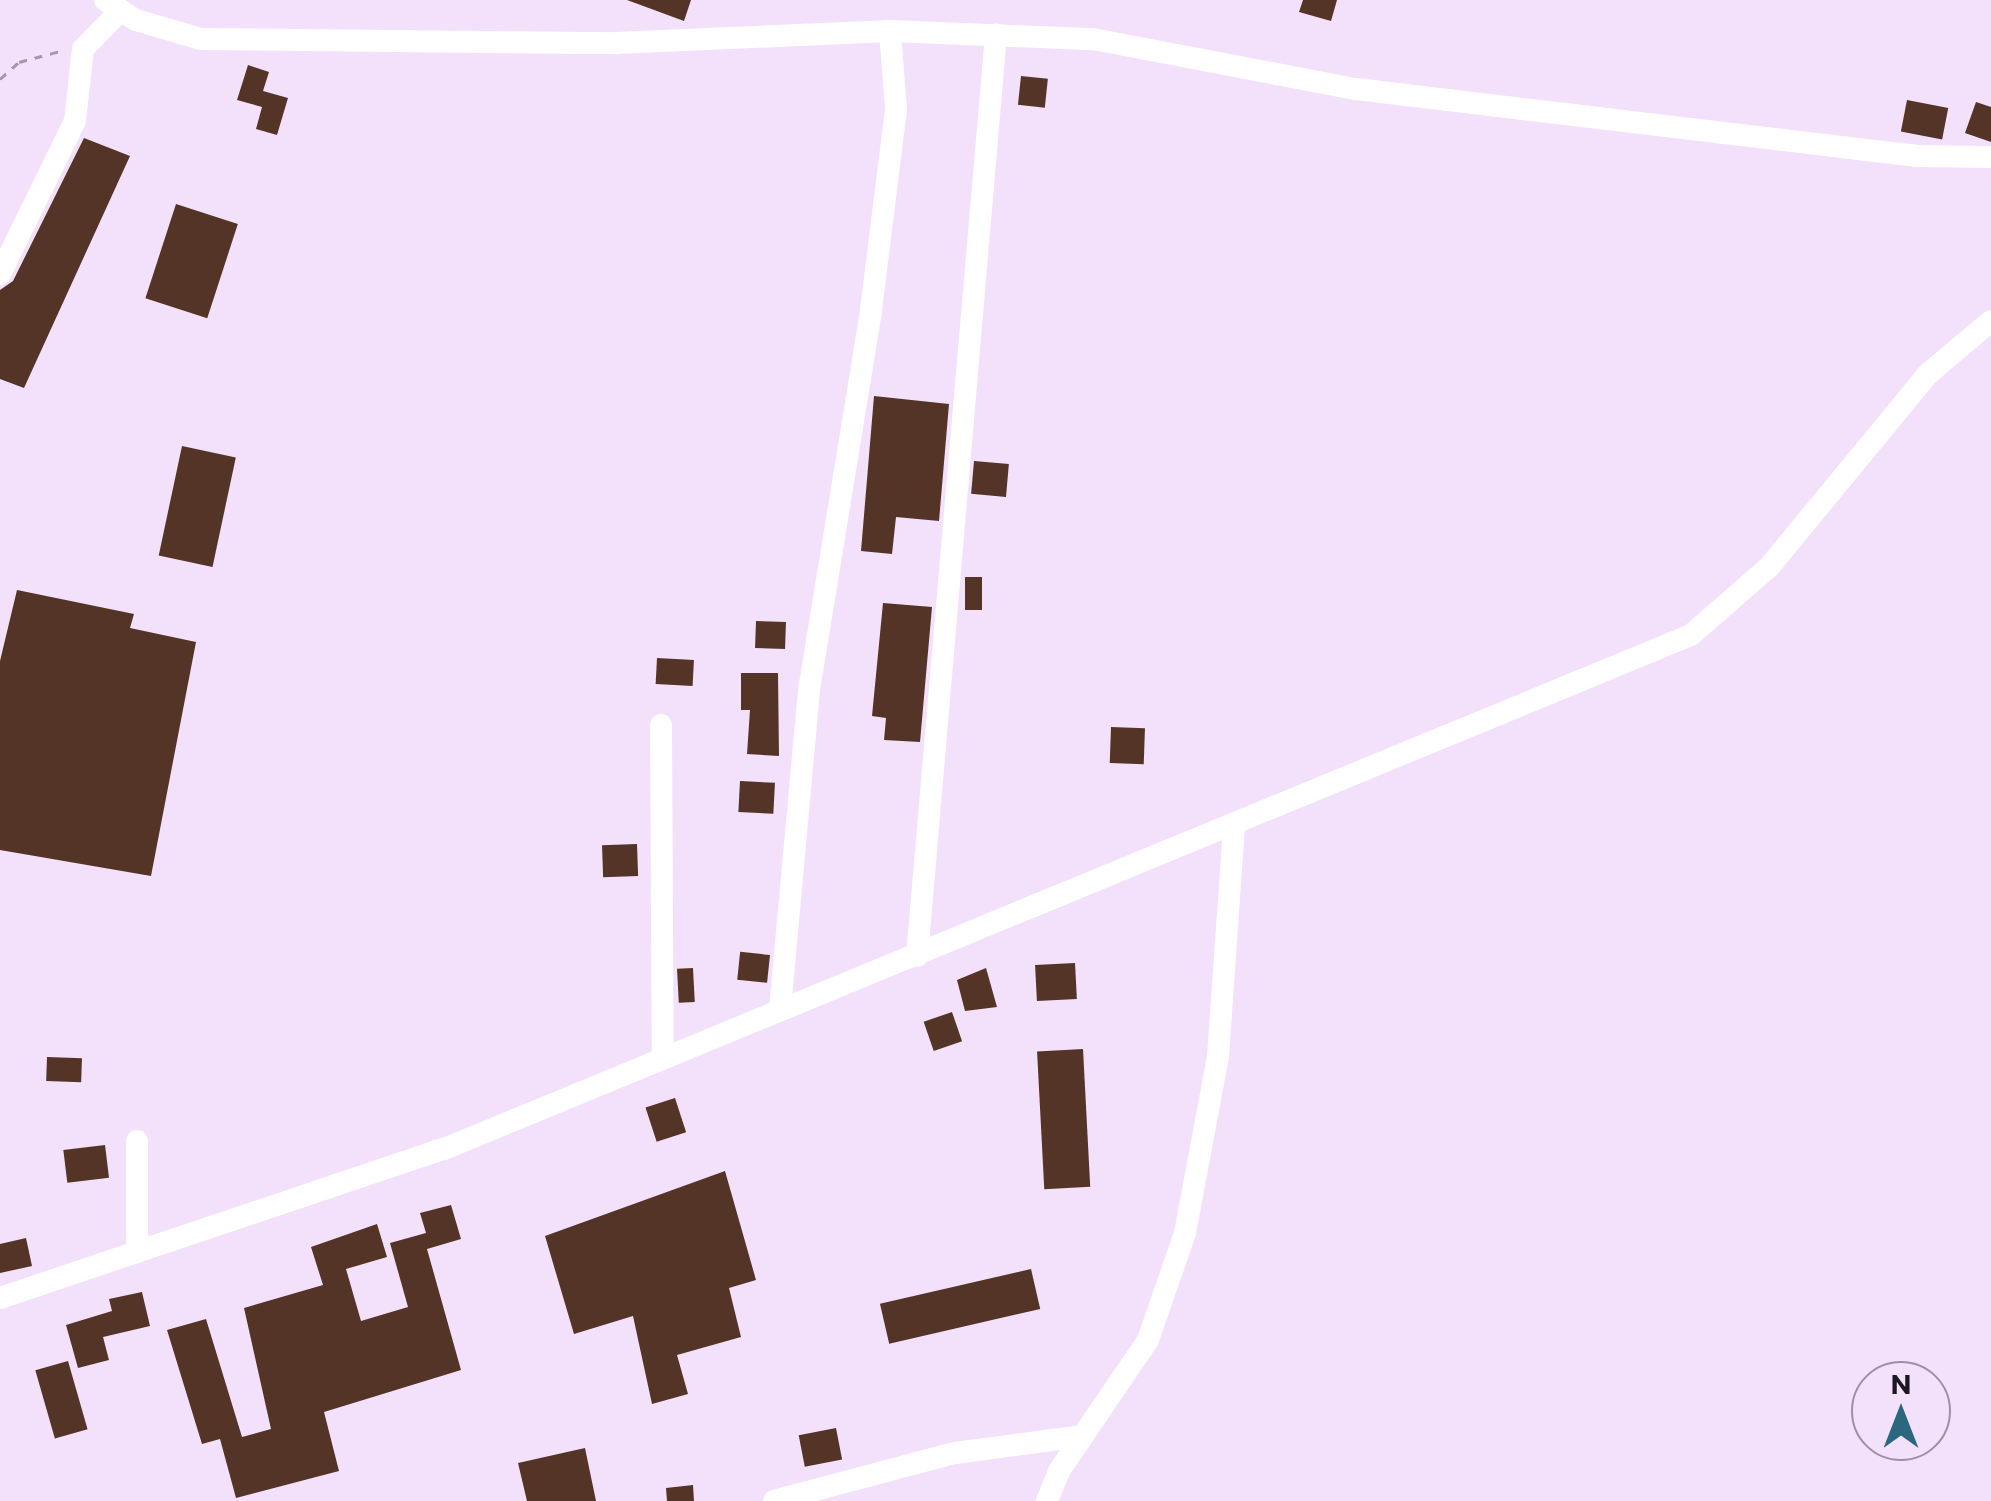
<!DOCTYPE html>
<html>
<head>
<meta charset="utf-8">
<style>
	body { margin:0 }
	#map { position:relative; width:1991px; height:1501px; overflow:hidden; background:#f3e0fa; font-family:Commissioner,sans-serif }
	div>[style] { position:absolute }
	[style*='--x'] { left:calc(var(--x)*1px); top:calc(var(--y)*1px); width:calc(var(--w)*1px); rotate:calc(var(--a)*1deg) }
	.building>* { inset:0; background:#543426; transform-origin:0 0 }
	.path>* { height:2.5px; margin-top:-1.25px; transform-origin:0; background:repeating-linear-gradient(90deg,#a597ab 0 8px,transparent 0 16px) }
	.minor>* { height:22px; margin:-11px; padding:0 11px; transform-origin:11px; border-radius:11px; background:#fff }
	span { translate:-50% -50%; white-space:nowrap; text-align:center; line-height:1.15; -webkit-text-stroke:10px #f3e0fa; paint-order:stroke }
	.north { position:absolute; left:1851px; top:1361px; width:100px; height:100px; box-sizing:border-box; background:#f3e0fa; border:2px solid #9d90a3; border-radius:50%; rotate:0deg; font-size:28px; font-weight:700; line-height:40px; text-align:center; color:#1d1720 }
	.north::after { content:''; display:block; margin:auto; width:35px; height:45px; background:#2b677e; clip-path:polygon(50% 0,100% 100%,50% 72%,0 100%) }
</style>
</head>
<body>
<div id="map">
	<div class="building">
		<div style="clip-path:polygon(627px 0,691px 0,684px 21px)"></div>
		<div style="clip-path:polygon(1303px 0,1337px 0,1331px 21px,1299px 12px)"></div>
		<div style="clip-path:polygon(248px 65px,269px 72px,263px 91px,288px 98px,277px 135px,256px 129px,262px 107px,237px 100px)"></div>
		<div style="left:1021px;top:76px;width:27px;height:29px;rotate:6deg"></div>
		<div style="left:1907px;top:100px;width:42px;height:32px;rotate:11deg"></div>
		<div style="clip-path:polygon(1976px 102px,1991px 107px,1991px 142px,1965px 133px)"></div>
		<div style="clip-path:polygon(84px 138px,130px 156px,24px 388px,0 379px,0 290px,13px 281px)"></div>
		<div style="left:176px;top:204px;width:65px;height:99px;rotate:18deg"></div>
		<div style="clip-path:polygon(874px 396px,949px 404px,939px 521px,896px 517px,892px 554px,861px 551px)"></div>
		<div style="left:182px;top:446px;width:55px;height:112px;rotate:12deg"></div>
		<div style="left:974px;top:461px;width:35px;height:33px;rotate:5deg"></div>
		<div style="left:965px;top:577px;width:17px;height:33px"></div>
		<div style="clip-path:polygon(17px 590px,134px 614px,130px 628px,196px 642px,151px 876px,0 850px,0 661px)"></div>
		<div style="clip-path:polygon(883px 603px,932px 607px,920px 742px,884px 740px,886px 718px,872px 716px)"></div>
		<div style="left:756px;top:621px;width:30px;height:27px;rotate:2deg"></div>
		<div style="left:657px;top:658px;width:37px;height:26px;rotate:3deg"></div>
		<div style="clip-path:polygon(741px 673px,778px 673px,779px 756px,747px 754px,750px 710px,741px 710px)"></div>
		<div style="left:1111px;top:727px;width:34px;height:36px;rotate:2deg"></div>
		<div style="left:740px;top:781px;width:35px;height:31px;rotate:3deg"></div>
		<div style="left:637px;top:844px;width:32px;height:35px;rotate:88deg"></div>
		<div style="left:770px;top:955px;width:28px;height:30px;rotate:96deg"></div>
		<div style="left:1075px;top:963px;width:36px;height:40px;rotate:87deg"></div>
		<div style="left:693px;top:968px;width:34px;height:16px;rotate:87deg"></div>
		<div style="clip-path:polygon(986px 968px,997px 1007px,965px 1011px,957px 980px)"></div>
		<div style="left:952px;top:1012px;width:31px;height:30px;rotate:71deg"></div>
		<div style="left:1083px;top:1049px;width:138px;height:46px;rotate:87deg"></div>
		<div style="left:47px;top:1057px;width:35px;height:24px;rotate:2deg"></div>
		<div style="left:675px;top:1098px;width:36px;height:31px;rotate:72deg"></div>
		<div style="left:105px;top:1145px;width:33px;height:42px;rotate:83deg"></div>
		<div style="clip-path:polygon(725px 1171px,756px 1280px,729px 1288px,741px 1337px,677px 1355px,688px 1394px,652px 1404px,633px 1316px,574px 1334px,545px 1236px)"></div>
		<div style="clip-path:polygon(451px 1205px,461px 1239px,427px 1249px,461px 1370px,324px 1412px,339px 1471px,236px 1498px,220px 1439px,202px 1444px,167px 1330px,206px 1319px,242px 1437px,271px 1429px,244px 1308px,323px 1285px,311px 1247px,377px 1224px,387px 1257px,346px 1269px,361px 1321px,408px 1307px,390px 1243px,426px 1233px,420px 1213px)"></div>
		<div style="clip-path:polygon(26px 1238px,32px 1266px,0 1273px,0 1244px)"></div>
		<div style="left:1031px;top:1269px;width:41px;height:155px;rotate:77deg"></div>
		<div style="clip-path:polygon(142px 1292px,150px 1326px,103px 1337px,109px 1360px,78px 1368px,66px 1325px,112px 1311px,109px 1299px)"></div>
		<div style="left:68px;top:1361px;width:71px;height:34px;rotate:74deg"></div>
		<div style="left:836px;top:1428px;width:32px;height:38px;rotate:79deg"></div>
		<div style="clip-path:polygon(585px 1448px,596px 1501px,527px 1501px,518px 1463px)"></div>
		<div style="clip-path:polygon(693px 1485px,694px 1501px,667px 1501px,666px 1488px)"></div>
	</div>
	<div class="path">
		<div style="--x:0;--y:79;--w:25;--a:-42"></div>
		<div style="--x:19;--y:62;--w:42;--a:-15"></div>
	</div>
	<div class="minor">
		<div style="--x:105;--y:0;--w:37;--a:33"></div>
		<div style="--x:136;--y:20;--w:68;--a:16.3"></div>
		<div style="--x:201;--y:39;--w:415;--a:0.6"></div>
		<div style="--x:616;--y:43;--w:274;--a:-2.5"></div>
		<div style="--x:890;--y:31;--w:203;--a:2.3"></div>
		<div style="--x:1093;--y:39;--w:268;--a:10.8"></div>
		<div style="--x:1356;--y:89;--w:565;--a:6.81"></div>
		<div style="--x:1917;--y:156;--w:74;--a:0.8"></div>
		<div style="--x:0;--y:274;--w:170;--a:-63.9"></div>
		<div style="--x:75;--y:121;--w:72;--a:-83.7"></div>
		<div style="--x:83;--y:49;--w:54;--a:-45.7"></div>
		<div style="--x:661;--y:725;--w:330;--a:89.7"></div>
		<div style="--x:917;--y:956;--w:925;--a:-85.1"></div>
		<div style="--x:780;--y:1009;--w:320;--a:-84.8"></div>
		<div style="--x:809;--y:690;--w:385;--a:-80.7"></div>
		<div style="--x:871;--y:310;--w:203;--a:-82.9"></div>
		<div style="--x:896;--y:109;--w:78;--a:-94.4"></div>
		<div style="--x:137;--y:1252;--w:111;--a:-90"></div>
		<div style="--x:0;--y:1298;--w:468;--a:-18.6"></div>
		<div style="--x:444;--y:1149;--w:1349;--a:-22.4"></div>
		<div style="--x:1691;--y:635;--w:103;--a:-41.1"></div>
		<div style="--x:1769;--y:567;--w:250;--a:-50.5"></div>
		<div style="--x:1928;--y:374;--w:82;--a:-40.1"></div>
		<div style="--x:774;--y:1501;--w:187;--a:-14.9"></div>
		<div style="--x:955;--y:1453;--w:129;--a:-7.6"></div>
		<div style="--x:1047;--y:1501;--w:32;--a:-68"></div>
		<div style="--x:1059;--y:1471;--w:158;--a:-55.8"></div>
		<div style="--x:1148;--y:1340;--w:113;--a:-70.9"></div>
		<div style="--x:1185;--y:1233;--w:180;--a:-79.4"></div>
		<div style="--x:1218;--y:1056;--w:231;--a:-86"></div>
	</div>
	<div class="north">N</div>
</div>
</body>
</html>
